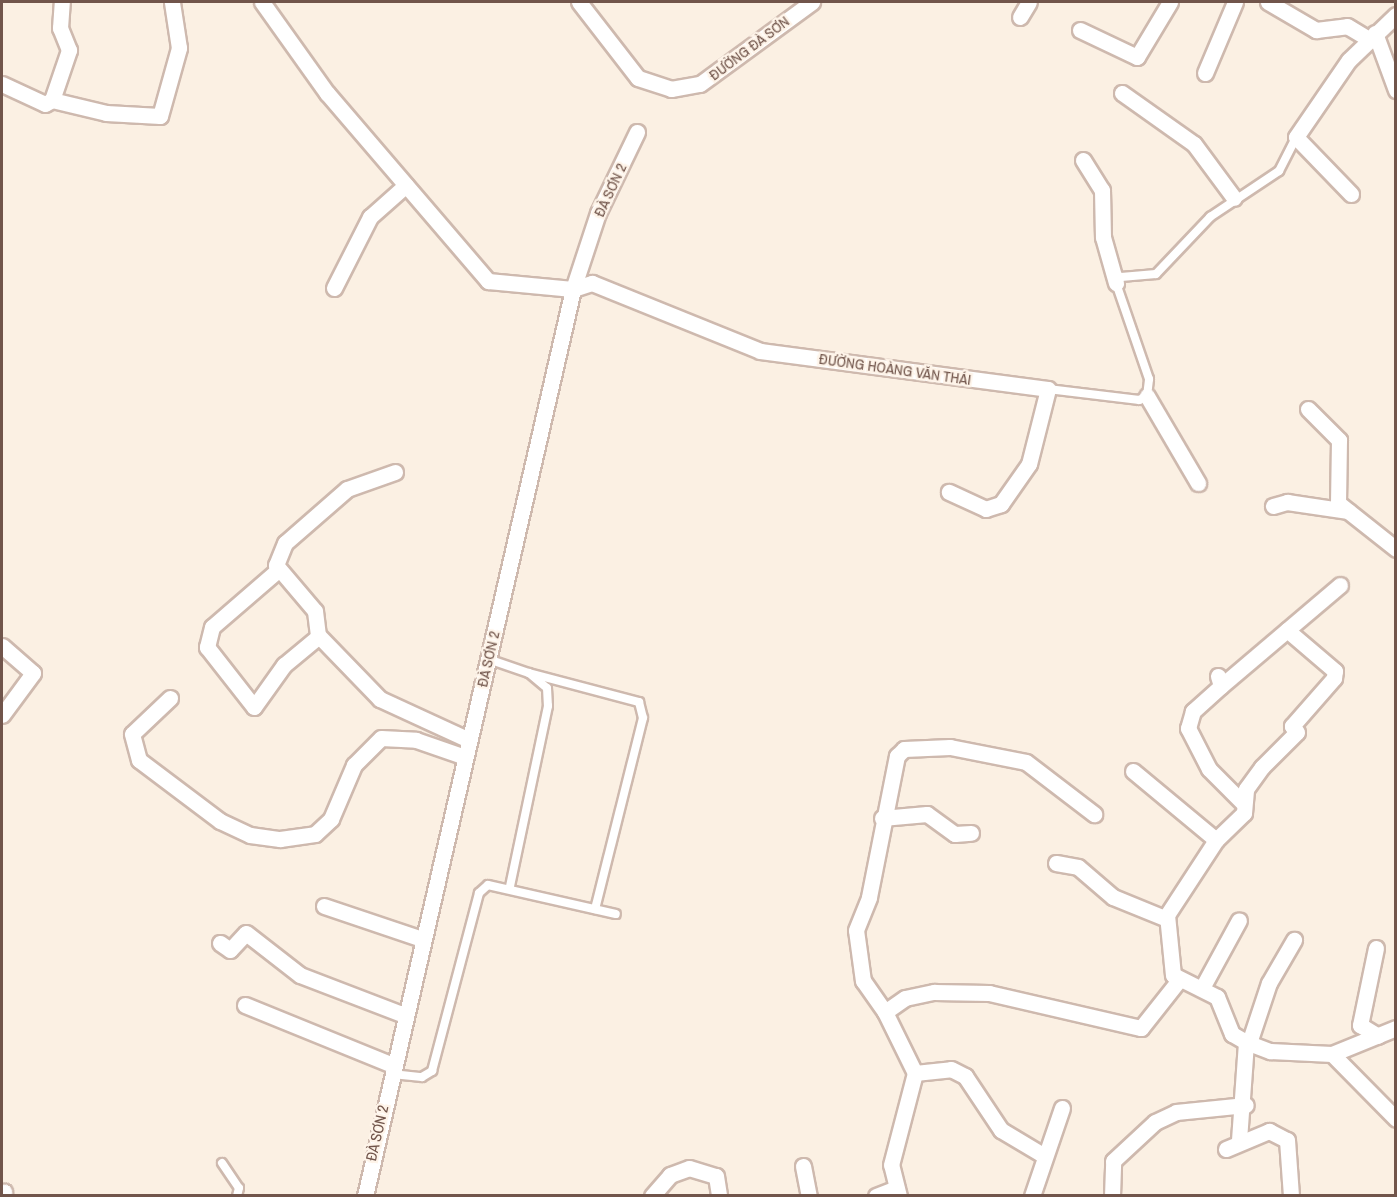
<!DOCTYPE html>
<html>
<head>
<meta charset="utf-8">
<style>
	body { margin:0 }
	#map { position:relative; width:1397px; height:1197px; overflow:hidden; background:#fbf0e3; font-family:"Archivo Narrow",sans-serif }
	div>[style] { position:absolute }
	[style*='--x'] { left:calc(var(--x)*1px); top:calc(var(--y)*1px); width:calc(var(--w)*1px); rotate:calc(var(--a)*1deg) }
	.roads { filter:drop-shadow(2px 0 #ceb9ae) drop-shadow(-2px 0 #ceb9ae) drop-shadow(0 2px #ceb9ae) drop-shadow(0 -2px #ceb9ae) }
	.service>* { height:8px; margin:-4px; padding:0 4px; transform-origin:4px; border-radius:4px; background:#fff }
	.minor>* { height:15px; margin:-7.5px; padding:0 7.5px; transform-origin:7.5px; border-radius:7.5px; background:#fff }
	span { translate:-50% -50%; white-space:nowrap; text-align:center; line-height:1.15; -webkit-text-stroke:4.5px #fef4e9; paint-order:stroke }
	.street-label { font-size:15px; color:#71554b }
	.frame { position:absolute; inset:0; border:3px solid #71554b; pointer-events:none }
</style>
</head>
<body>
<div id="map">
	<div class="roads">
		<div class="service">
			<div style="--x:1048;--y:389;--w:92;--a:6.9"></div>
			<div style="--x:1139;--y:400;--w:9;--a:-27"></div>
			<div style="--x:1147;--y:396;--w:17;--a:-83"></div>
			<div style="--x:1149;--y:379;--w:102;--a:-109"></div>
			<div style="--x:1116;--y:283;--w:8;--a:-50"></div>
			<div style="--x:1121;--y:277;--w:35;--a:-5"></div>
			<div style="--x:1156;--y:274;--w:79;--a:-46.5"></div>
			<div style="--x:1210;--y:217;--w:83;--a:-33.7"></div>
			<div style="--x:1279;--y:171;--w:38;--a:-63"></div>
			<div style="--x:488;--y:659;--w:43;--a:18.9"></div>
			<div style="--x:529;--y:673;--w:23;--a:40"></div>
			<div style="--x:547;--y:688;--w:18;--a:87"></div>
			<div style="--x:548;--y:706;--w:185;--a:101.9"></div>
			<div style="--x:529;--y:673;--w:114;--a:14.8"></div>
			<div style="--x:639;--y:702;--w:16;--a:76"></div>
			<div style="--x:643;--y:718;--w:197;--a:104.1"></div>
			<div style="--x:392;--y:1074;--w:30;--a:6"></div>
			<div style="--x:422;--y:1077;--w:12;--a:-31"></div>
			<div style="--x:432;--y:1071;--w:184;--a:-75.2"></div>
			<div style="--x:479;--y:893;--w:12;--a:-42"></div>
			<div style="--x:488;--y:885;--w:131;--a:12.8"></div>
			<div style="--x:222;--y:1163;--w:30;--a:56"></div>
			<div style="--x:239;--y:1188;--w:8;--a:104"></div>
		</div>
		<div class="minor">
			<div style="--x:262;--y:2;--w:112;--a:54.5"></div>
			<div style="--x:327;--y:93;--w:248;--a:49.4"></div>
			<div style="--x:488;--y:281;--w:85;--a:5.4"></div>
			<div style="--x:573;--y:289;--w:20;--a:-18"></div>
			<div style="--x:592;--y:283;--w:181;--a:22"></div>
			<div style="--x:760;--y:351;--w:290;--a:7.5"></div>
			<div style="--x:1048;--y:389;--w:77;--a:104.2"></div>
			<div style="--x:1029;--y:464;--w:49;--a:125"></div>
			<div style="--x:1001;--y:504;--w:16;--a:162"></div>
			<div style="--x:986;--y:509;--w:41;--a:-155.3"></div>
			<div style="--x:579;--y:2;--w:96;--a:52.2"></div>
			<div style="--x:638;--y:78;--w:35;--a:18"></div>
			<div style="--x:671;--y:89;--w:29;--a:-10"></div>
			<div style="--x:700;--y:84;--w:139;--a:-36.2"></div>
			<div style="--x:1268;--y:2;--w:56;--a:30.3"></div>
			<div style="--x:1316;--y:30;--w:31;--a:-7"></div>
			<div style="--x:1347;--y:26;--w:26;--a:31"></div>
			<div style="--x:1020;--y:17;--w:17;--a:-59"></div>
			<div style="--x:1080;--y:30;--w:63;--a:25.3"></div>
			<div style="--x:1137;--y:57;--w:64;--a:-59"></div>
			<div style="--x:1375;--y:33;--w:61;--a:69.8"></div>
			<div style="--x:1205;--y:73;--w:77;--a:-67.1"></div>
			<div style="--x:2;--y:84;--w:47;--a:24.9"></div>
			<div style="--x:45;--y:104;--w:8;--a:-30"></div>
			<div style="--x:52;--y:100;--w:53;--a:-71.2"></div>
			<div style="--x:69;--y:50;--w:24;--a:-112"></div>
			<div style="--x:60;--y:28;--w:26;--a:-86"></div>
			<div style="--x:1122;--y:93;--w:88;--a:35.3"></div>
			<div style="--x:1194;--y:144;--w:67;--a:53.5"></div>
			<div style="--x:52;--y:100;--w:56;--a:13.5"></div>
			<div style="--x:106;--y:113;--w:54;--a:3.2"></div>
			<div style="--x:160;--y:116;--w:71;--a:-74.4"></div>
			<div style="--x:179;--y:48;--w:47;--a:-98.7"></div>
			<div style="--x:1083;--y:160;--w:36;--a:58"></div>
			<div style="--x:1102;--y:190;--w:47;--a:88.8"></div>
			<div style="--x:1103;--y:237;--w:48;--a:74.2"></div>
			<div style="--x:1351;--y:194;--w:79;--a:-134"></div>
			<div style="--x:1296;--y:137;--w:93;--a:-55.5"></div>
			<div style="--x:1349;--y:60;--w:65;--a:-43.8"></div>
			<div style="--x:334;--y:288;--w:80;--a:-63.1"></div>
			<div style="--x:370;--y:217;--w:48;--a:-41.6"></div>
			<div style="--x:1147;--y:396;--w:101;--a:59.6"></div>
			<div style="--x:1308;--y:409;--w:44;--a:45"></div>
			<div style="--x:1339;--y:440;--w:63;--a:90.9"></div>
			<div style="--x:1338;--y:503;--w:74;--a:38.4"></div>
			<div style="--x:395;--y:472;--w:51;--a:160.5"></div>
			<div style="--x:347;--y:489;--w:82;--a:138.9"></div>
			<div style="--x:285;--y:543;--w:24;--a:112"></div>
			<div style="--x:276;--y:565;--w:60;--a:49.7"></div>
			<div style="--x:315;--y:611;--w:24;--a:83"></div>
			<div style="--x:318;--y:635;--w:89;--a:45.9"></div>
			<div style="--x:380;--y:699;--w:98;--a:24.7"></div>
			<div style="--x:1273;--y:506;--w:15;--a:-16"></div>
			<div style="--x:1287;--y:502;--w:62;--a:8.4"></div>
			<div style="--x:278;--y:570;--w:87;--a:139.2"></div>
			<div style="--x:212;--y:627;--w:21;--a:104"></div>
			<div style="--x:207;--y:647;--w:76;--a:51.9"></div>
			<div style="--x:254;--y:707;--w:52;--a:-54.5"></div>
			<div style="--x:284;--y:665;--w:45;--a:-39.6"></div>
			<div style="--x:2;--y:646;--w:41;--a:41.1"></div>
			<div style="--x:33;--y:673;--w:52;--a:126.4"></div>
			<div style="--x:1218;--y:676;--w:10;--a:73"></div>
			<div style="--x:1221;--y:686;--w:38;--a:138"></div>
			<div style="--x:1193;--y:711;--w:18;--a:106"></div>
			<div style="--x:1188;--y:728;--w:46;--a:62.9"></div>
			<div style="--x:1209;--y:769;--w:48;--a:45"></div>
			<div style="--x:1221;--y:686;--w:156;--a:-40.3"></div>
			<div style="--x:170;--y:698;--w:52;--a:136.5"></div>
			<div style="--x:132;--y:734;--w:27;--a:75"></div>
			<div style="--x:139;--y:760;--w:101;--a:37"></div>
			<div style="--x:220;--y:821;--w:33;--a:25"></div>
			<div style="--x:250;--y:835;--w:30;--a:8"></div>
			<div style="--x:280;--y:839;--w:35;--a:-8"></div>
			<div style="--x:315;--y:834;--w:22;--a:-43"></div>
			<div style="--x:331;--y:819;--w:59;--a:-66.9"></div>
			<div style="--x:354;--y:765;--w:38;--a:-45"></div>
			<div style="--x:381;--y:738;--w:35;--a:3"></div>
			<div style="--x:416;--y:740;--w:52;--a:19.1"></div>
			<div style="--x:1133;--y:771;--w:108;--a:39.7"></div>
			<div style="--x:882;--y:818;--w:45;--a:-5.1"></div>
			<div style="--x:927;--y:814;--w:34;--a:36"></div>
			<div style="--x:955;--y:834;--w:16;--a:-4"></div>
			<div style="--x:1056;--y:863;--w:22;--a:10"></div>
			<div style="--x:1078;--y:867;--w:46;--a:40.6"></div>
			<div style="--x:1113;--y:897;--w:58;--a:22.2"></div>
			<div style="--x:324;--y:906;--w:103;--a:18.6"></div>
			<div style="--x:220;--y:943;--w:12;--a:35"></div>
			<div style="--x:230;--y:950;--w:23;--a:-47"></div>
			<div style="--x:246;--y:933;--w:68;--a:37.9"></div>
			<div style="--x:300;--y:975;--w:111;--a:21"></div>
			<div style="--x:1376;--y:948;--w:79;--a:101.7"></div>
			<div style="--x:1360;--y:1025;--w:21;--a:31"></div>
			<div style="--x:1202;--y:988;--w:77;--a:-61.4"></div>
			<div style="--x:245;--y:1005;--w:160;--a:22.1"></div>
			<div style="--x:885;--y:1012;--w:38;--a:-125"></div>
			<div style="--x:863;--y:981;--w:51;--a:-97.8"></div>
			<div style="--x:856;--y:930;--w:35;--a:-68"></div>
			<div style="--x:869;--y:897;--w:144;--a:-78.8"></div>
			<div style="--x:897;--y:756;--w:10;--a:-45"></div>
			<div style="--x:904;--y:749;--w:46;--a:-2.5"></div>
			<div style="--x:950;--y:747;--w:77;--a:11.2"></div>
			<div style="--x:1026;--y:762;--w:86;--a:37.4"></div>
			<div style="--x:1246;--y:1042;--w:26;--a:21"></div>
			<div style="--x:1270;--y:1051;--w:62;--a:2.8"></div>
			<div style="--x:1332;--y:1054;--w:69;--a:-22.1"></div>
			<div style="--x:1249;--y:1043;--w:63;--a:-71.6"></div>
			<div style="--x:1269;--y:983;--w:50;--a:-59.8"></div>
			<div style="--x:1332;--y:1054;--w:91;--a:45.4"></div>
			<div style="--x:915;--y:1073;--w:36;--a:-6"></div>
			<div style="--x:951;--y:1069;--w:16;--a:27"></div>
			<div style="--x:965;--y:1076;--w:65;--a:56.3"></div>
			<div style="--x:1001;--y:1130;--w:49;--a:30.8"></div>
			<div style="--x:1239;--y:1140;--w:98;--a:-85.9"></div>
			<div style="--x:1246;--y:1042;--w:16;--a:-150"></div>
			<div style="--x:1232;--y:1034;--w:40;--a:-112"></div>
			<div style="--x:1217;--y:997;--w:49;--a:-153.4"></div>
			<div style="--x:1173;--y:975;--w:60;--a:-95.7"></div>
			<div style="--x:1167;--y:915;--w:90;--a:-56.8"></div>
			<div style="--x:1216;--y:840;--w:39;--a:-44"></div>
			<div style="--x:1244;--y:813;--w:24;--a:-85"></div>
			<div style="--x:1246;--y:789;--w:27;--a:-54"></div>
			<div style="--x:1262;--y:767;--w:49;--a:-45"></div>
			<div style="--x:1297;--y:732;--w:8;--a:-130"></div>
			<div style="--x:1292;--y:726;--w:64;--a:-48.8"></div>
			<div style="--x:1334;--y:678;--w:7;--a:-82"></div>
			<div style="--x:1335;--y:671;--w:63;--a:-139.5"></div>
			<div style="--x:1226;--y:1149;--w:47;--a:-22.7"></div>
			<div style="--x:1269;--y:1131;--w:20;--a:27"></div>
			<div style="--x:1287;--y:1140;--w:56;--a:85.9"></div>
			<div style="--x:803;--y:1166;--w:31;--a:79"></div>
			<div style="--x:2;--y:1195;--w:4;--a:-56"></div>
			<div style="--x:365;--y:1196;--w:931;--a:-77.08"></div>
			<div style="--x:573;--y:289;--w:80;--a:-71.8"></div>
			<div style="--x:598;--y:213;--w:90;--a:-64.3"></div>
			<div style="--x:652;--y:1196;--w:28;--a:-49"></div>
			<div style="--x:670;--y:1175;--w:20;--a:-20"></div>
			<div style="--x:689;--y:1168;--w:28;--a:17"></div>
			<div style="--x:716;--y:1176;--w:20;--a:81"></div>
			<div style="--x:876;--y:1196;--w:22;--a:-21"></div>
			<div style="--x:899;--y:1196;--w:32;--a:-104"></div>
			<div style="--x:891;--y:1165;--w:95;--a:-75.4"></div>
			<div style="--x:915;--y:1073;--w:68;--a:-116.2"></div>
			<div style="--x:885;--y:1012;--w:24;--a:-35"></div>
			<div style="--x:905;--y:998;--w:30;--a:-12"></div>
			<div style="--x:934;--y:992;--w:55;--a:1"></div>
			<div style="--x:989;--y:993;--w:156;--a:13"></div>
			<div style="--x:1141;--y:1028;--w:61;--a:-51.6"></div>
			<div style="--x:1032;--y:1196;--w:93;--a:-71.2"></div>
			<div style="--x:1112;--y:1196;--w:35;--a:-88"></div>
			<div style="--x:1113;--y:1161;--w:57;--a:-42.9"></div>
			<div style="--x:1155;--y:1122;--w:23;--a:-25"></div>
			<div style="--x:1176;--y:1112;--w:70;--a:-5.7"></div>
		</div>
	</div>
	<div class="street-label">
		<span style="left:749px;top:48px;rotate:-37deg">ĐƯỜNG ĐÀ SƠN</span>
		<span style="left:610px;top:190px;rotate:-65deg">ĐÀ SƠN 2</span>
		<span style="left:895px;top:369px;rotate:8deg">ĐƯỜNG HOÀNG VĂN THÁI</span>
		<span style="left:488px;top:659px;rotate:-77deg">ĐÀ SƠN 2</span>
		<span style="left:377px;top:1133px;rotate:-77deg">ĐÀ SƠN 2</span>
	</div>
	<div class="frame"></div>
</div>
</body>
</html>
